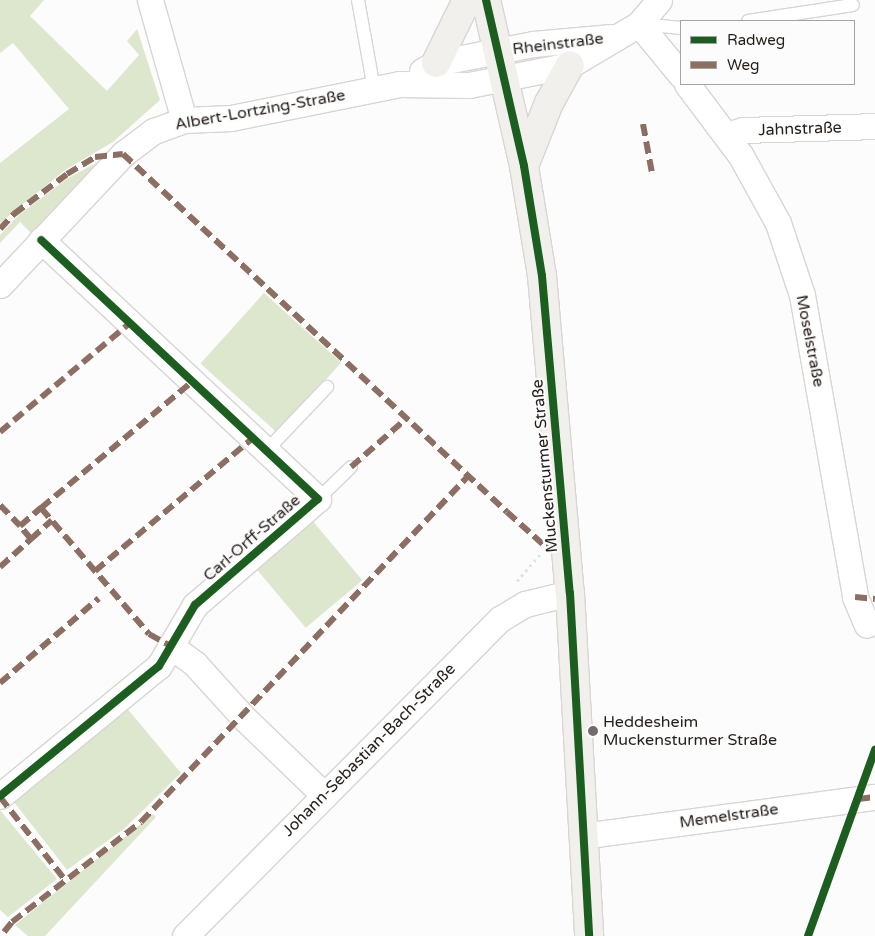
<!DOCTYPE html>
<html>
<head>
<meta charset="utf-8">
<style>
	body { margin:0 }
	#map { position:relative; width:875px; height:936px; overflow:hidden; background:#fcfcfc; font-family:"Varela Round",sans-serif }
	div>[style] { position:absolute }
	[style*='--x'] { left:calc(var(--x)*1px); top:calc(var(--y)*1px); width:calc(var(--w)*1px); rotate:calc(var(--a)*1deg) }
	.green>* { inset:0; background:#dde7cd; transform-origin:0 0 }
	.path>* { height:3px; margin-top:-1.5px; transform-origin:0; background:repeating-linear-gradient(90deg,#e2e2e2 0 2.5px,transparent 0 6.5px) }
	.roads { filter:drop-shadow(1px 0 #d9d5d3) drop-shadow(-1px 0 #d9d5d3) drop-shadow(0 1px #d9d5d3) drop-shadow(0 -1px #d9d5d3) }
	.lane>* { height:12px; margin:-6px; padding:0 6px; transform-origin:6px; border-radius:6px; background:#fff }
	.street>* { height:25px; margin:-12.5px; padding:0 12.5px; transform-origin:12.5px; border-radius:12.5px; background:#fff }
	.secondary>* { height:28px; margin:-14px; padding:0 14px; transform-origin:14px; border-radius:14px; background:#f2f0ec }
	.quiet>* { height:6px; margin-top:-3px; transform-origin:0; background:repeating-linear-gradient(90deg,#8d6e63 0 12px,transparent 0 18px) }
	.cycleway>* { height:8px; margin:-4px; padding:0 4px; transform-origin:4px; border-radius:4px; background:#1b5e20 }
	.dots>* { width:14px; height:14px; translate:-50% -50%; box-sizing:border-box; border:2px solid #fcfcfc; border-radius:50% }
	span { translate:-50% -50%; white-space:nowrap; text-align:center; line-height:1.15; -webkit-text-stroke:4.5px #fcfcfc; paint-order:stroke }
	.street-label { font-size:16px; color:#261e1a }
	.poi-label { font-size:16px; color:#261e1a }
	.left { translate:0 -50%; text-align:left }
	.legend { position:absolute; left:680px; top:20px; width:175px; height:65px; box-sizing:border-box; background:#fcfcfc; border:1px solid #a6a3a2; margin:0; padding:6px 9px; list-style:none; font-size:15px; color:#261e1a }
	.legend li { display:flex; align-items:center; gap:10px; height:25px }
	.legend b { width:25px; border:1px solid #a6a3a2 }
</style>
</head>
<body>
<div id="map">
	<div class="green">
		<div style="clip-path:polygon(0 0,44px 0,30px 16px,107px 91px,139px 55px,127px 41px,137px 29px,160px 100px,113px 142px,65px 170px,0 223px,0 163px,69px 109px,13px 43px,0 53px)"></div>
		<div style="clip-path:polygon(102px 160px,32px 234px,20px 222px,0 243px,0 235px,19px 215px,68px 178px)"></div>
		<div style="left:264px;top:293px;width:104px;height:95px;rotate:42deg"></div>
		<div style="left:311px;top:519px;width:80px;height:74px;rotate:50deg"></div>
		<div style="clip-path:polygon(126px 707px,181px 773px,125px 828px,67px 870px,14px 802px)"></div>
		<div style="clip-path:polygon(0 810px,57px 879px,8px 917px,0 910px)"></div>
		<div style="clip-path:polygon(153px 814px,156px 817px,45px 936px,28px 936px,15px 925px)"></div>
	</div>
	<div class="path">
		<div style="--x:517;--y:581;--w:37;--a:-49"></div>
	</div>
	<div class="roads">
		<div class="lane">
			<div style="--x:358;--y:0;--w:90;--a:79.8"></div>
			<div style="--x:748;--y:21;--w:106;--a:-8.7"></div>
			<div style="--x:641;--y:24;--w:40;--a:5.7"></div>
			<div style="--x:268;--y:449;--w:86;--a:-46.4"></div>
			<div style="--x:318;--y:499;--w:46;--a:-44.1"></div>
		</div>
		<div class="street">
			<div style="--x:150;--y:0;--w:125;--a:74.2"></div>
			<div style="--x:639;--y:24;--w:66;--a:50.5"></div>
			<div style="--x:422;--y:71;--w:16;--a:-30"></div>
			<div style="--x:436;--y:63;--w:99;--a:-11.1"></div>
			<div style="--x:533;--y:44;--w:79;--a:-5.1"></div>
			<div style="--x:687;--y:84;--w:90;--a:53.1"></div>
			<div style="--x:741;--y:156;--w:77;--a:61.1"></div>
			<div style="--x:778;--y:223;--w:76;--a:71.6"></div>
			<div style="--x:802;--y:295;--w:307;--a:80"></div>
			<div style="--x:855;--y:597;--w:30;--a:67"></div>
			<div style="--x:726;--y:135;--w:18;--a:-16"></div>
			<div style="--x:743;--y:130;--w:132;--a:-1.7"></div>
			<div style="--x:0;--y:285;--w:180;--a:-46.8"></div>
			<div style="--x:123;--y:154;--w:39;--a:-37"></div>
			<div style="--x:154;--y:131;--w:32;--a:-20"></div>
			<div style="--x:184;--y:120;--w:47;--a:-2.4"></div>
			<div style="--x:231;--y:118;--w:171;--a:-11.4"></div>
			<div style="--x:399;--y:84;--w:70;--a:0.8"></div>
			<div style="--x:469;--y:85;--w:103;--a:-11.2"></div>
			<div style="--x:570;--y:65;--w:80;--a:-30.7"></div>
			<div style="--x:639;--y:24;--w:31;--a:-50"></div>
			<div style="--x:172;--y:647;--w:29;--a:36"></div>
			<div style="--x:195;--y:664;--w:72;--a:47.8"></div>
			<div style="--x:243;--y:717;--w:112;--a:43.9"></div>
			<div style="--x:0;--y:796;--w:205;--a:-39.3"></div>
			<div style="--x:159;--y:666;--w:71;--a:-59.5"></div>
			<div style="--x:195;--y:605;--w:162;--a:-40.8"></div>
			<div style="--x:318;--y:499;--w:379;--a:-136.9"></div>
			<div style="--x:582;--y:836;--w:296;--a:-7.6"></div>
			<div style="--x:185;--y:936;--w:447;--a:-45.2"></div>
			<div style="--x:500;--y:619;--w:29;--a:-31"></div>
			<div style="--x:525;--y:604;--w:46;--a:-13.7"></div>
		</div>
		<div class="secondary">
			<div style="--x:486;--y:0;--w:170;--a:77.1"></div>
			<div style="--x:524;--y:166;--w:111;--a:80.7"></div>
			<div style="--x:542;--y:276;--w:318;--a:85"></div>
			<div style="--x:570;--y:593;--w:344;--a:86.8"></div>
			<div style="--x:436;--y:63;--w:70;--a:-63.8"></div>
			<div style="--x:524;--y:166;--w:68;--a:-68.4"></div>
			<div style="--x:549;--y:103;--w:43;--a:-61.1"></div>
		</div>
	</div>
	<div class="quiet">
		<div style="--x:643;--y:124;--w:50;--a:79.6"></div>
		<div style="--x:0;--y:229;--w:21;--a:-47"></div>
		<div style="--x:14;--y:214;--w:66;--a:-37"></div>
		<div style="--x:67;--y:174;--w:33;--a:-31"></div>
		<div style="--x:95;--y:157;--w:28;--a:-6"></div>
		<div style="--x:123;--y:154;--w:525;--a:42.99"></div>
		<div style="--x:507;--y:512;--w:52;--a:41.9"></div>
		<div style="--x:546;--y:547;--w:20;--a:-3"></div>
		<div style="--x:0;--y:432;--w:170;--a:-40"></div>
		<div style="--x:351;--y:467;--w:74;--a:-41.2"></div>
		<div style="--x:0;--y:505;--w:29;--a:46"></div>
		<div style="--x:20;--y:526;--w:28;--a:-41"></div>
		<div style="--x:41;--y:508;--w:166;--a:49.4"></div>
		<div style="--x:149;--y:634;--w:26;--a:29"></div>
		<div style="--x:41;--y:508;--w:198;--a:-39.9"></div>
		<div style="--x:31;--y:539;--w:28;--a:-42"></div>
		<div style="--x:0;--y:567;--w:42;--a:-42.1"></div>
		<div style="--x:31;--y:539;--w:17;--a:-130"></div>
		<div style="--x:95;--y:571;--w:208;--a:-40.1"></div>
		<div style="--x:855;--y:597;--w:20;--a:6"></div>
		<div style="--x:0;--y:683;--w:130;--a:-40.6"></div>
		<div style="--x:0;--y:797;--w:105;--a:51.9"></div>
		<div style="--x:858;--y:799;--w:17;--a:-7"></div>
		<div style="--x:4;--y:932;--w:13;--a:-51"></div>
		<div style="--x:12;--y:922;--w:163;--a:-37.8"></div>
		<div style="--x:141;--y:822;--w:476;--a:-46.6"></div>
	</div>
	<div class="cycleway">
		<div style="--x:486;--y:0;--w:170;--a:77.1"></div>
		<div style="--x:524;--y:166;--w:111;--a:80.7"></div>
		<div style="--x:542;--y:276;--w:318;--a:85"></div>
		<div style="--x:570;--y:593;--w:344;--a:86.8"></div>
		<div style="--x:0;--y:796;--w:205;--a:-39.3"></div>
		<div style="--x:159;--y:666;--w:71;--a:-59.5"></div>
		<div style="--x:195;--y:605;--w:162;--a:-40.8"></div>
		<div style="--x:318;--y:499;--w:379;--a:-136.9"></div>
		<div style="--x:808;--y:936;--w:198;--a:-70.2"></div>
	</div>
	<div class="dots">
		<div style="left:593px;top:731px;background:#716c69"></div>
	</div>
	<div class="street-label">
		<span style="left:558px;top:44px;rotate:-7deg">Rheinstraße</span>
		<span style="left:260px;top:110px;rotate:-10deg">Albert-Lortzing-Straße</span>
		<span style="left:800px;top:129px;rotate:-2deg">Jahnstraße</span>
		<span style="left:810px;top:341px;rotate:79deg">Moselstraße</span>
		<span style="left:545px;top:466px;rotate:-95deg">Muckensturmer Straße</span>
		<span style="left:252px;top:538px;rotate:-41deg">Carl-Orff-Straße</span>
		<span style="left:369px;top:750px;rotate:-45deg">Johann-Sebastian-Bach-Straße</span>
		<span style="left:729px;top:816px;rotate:-8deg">Memelstraße</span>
	</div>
	<div class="poi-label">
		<span class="left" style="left:603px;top:731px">Heddesheim<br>Muckensturmer Straße</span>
	</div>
	<ul class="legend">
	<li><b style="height:6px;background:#1b5e20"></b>Radweg</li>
	<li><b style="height:6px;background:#8d6e63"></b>Weg</li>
	</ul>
</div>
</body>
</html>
